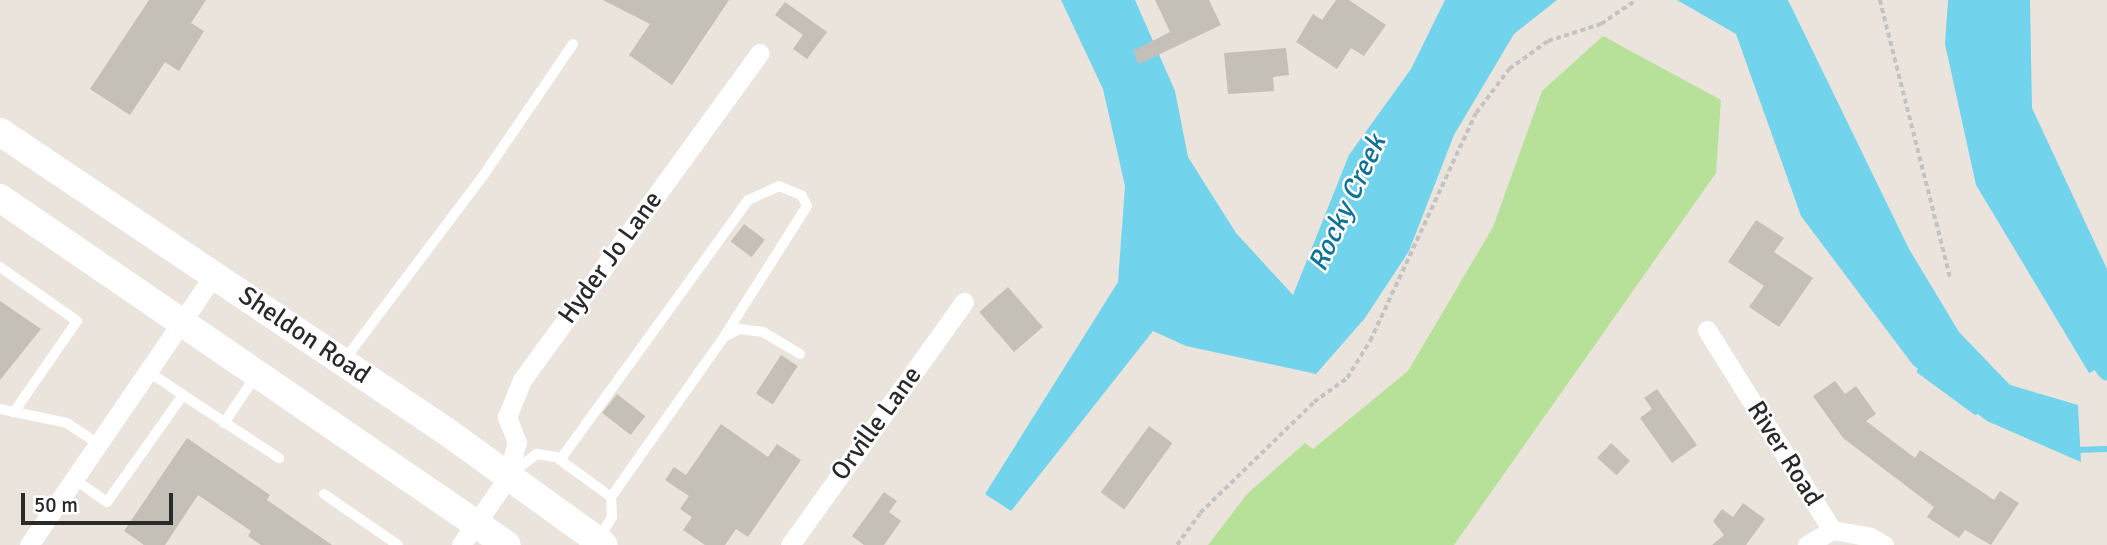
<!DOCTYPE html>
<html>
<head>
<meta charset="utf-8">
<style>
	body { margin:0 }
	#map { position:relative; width:2107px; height:545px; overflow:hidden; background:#ebe4dc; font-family:Signika,sans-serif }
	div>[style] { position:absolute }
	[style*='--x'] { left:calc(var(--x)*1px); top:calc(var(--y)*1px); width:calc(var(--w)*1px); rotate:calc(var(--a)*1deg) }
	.green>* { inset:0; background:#b7e199 }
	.water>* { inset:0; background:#71d4ec }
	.stream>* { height:6px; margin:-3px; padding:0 3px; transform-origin:3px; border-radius:3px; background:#71d4ec }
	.canal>* { height:21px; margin:-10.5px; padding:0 10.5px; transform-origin:10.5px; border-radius:10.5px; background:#71d4ec }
	.building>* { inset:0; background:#c4bfb7; transform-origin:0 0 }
	.path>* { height:3.5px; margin-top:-1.75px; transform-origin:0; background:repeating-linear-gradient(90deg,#c3c3c3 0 5px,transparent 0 8.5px) }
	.service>* { height:10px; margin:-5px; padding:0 5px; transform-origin:5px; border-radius:5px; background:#fff }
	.minor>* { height:19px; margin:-9.5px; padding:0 9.5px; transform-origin:9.5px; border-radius:9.5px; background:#fff }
	.secondary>* { height:28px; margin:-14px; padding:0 14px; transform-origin:14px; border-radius:14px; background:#fff }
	span { translate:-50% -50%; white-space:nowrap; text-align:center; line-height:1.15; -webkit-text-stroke:5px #fff; paint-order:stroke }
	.street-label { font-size:26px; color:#2a2a2a }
	.water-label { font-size:28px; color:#107297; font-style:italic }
	.scale { position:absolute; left:21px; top:493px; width:152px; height:32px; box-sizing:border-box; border:4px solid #2a2a2a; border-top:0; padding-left:9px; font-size:21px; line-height:24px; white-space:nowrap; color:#2a2a2a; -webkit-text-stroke:5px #fff; paint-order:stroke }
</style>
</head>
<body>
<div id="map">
	<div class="green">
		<div style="clip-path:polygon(1603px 36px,1721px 100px,1716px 173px,1454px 545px,1208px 545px,1247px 494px,1305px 443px,1313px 449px,1408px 371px,1493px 227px,1542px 91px)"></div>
	</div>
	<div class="water">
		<div style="clip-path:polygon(1061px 0,1135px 0,1175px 91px,1188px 157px,1236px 233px,1293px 295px,1349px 155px,1411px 69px,1445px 0,1557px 0,1514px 34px,1454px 135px,1409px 251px,1365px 318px,1316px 374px,1186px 346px,1153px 331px,1011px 511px,985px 494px,1118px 282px,1125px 186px,1103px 89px)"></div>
		<div style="clip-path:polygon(1677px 0,1788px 0,1909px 249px,1959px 332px,2010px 385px,2078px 405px,2081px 462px,1987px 421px,1913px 365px,1801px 216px,1736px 34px)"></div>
		<div style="clip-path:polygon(1948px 0,2030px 0,2032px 108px,2107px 269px,2107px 364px,2089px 373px,1976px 185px,1945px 44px)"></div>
	</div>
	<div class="stream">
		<div style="--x:1920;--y:371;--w:69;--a:36.2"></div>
		<div style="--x:2075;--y:450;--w:32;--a:-2"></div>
	</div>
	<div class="canal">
		<div style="--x:2087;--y:342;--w:34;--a:54"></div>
	</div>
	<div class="building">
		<div style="clip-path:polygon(149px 0,206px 0,191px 23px,204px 31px,179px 71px,165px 62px,130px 115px,90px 89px)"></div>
		<div style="clip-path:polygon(603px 0,729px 0,672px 85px,629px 55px,650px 24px)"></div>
		<div style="clip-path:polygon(1155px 0,1209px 0,1221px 25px,1139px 64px,1133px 51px,1170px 32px)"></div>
		<div style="clip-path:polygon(1336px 0,1349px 0,1386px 25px,1364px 56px,1351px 48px,1337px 69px,1296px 42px,1313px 14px,1322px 20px)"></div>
		<div style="clip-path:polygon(785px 2px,827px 32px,807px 59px,793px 49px,803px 35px,775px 15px)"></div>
		<div style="clip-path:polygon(1286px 48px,1289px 75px,1273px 77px,1274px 91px,1228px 94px,1224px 53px)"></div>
		<div style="clip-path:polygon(1756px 220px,1784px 238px,1774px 252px,1813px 278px,1779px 327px,1749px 307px,1764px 286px,1728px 262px)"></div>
		<div style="left:744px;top:224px;width:26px;height:22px;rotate:37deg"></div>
		<div style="left:1008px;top:287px;width:53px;height:38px;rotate:49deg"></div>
		<div style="clip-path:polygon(0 301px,41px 329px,0 380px)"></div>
		<div style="left:781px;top:355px;width:20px;height:46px;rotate:33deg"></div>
		<div style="clip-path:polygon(1835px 381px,1845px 394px,1856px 386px,1876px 414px,1866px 421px,1915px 458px,1920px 450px,1994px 500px,2000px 491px,2019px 503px,1991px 545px,1965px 530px,1959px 538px,1927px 517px,1934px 507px,1843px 438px,1813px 396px)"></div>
		<div style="clip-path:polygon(1657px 389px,1697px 445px,1672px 463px,1640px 418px,1652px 409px,1644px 398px)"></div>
		<div style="left:617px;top:394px;width:36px;height:24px;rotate:38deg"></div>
		<div style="clip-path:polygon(721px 424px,768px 457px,777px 444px,801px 460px,748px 537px,736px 529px,725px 545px,705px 545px,683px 530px,692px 517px,680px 509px,689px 496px,665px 480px,674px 467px,686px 475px)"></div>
		<div style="left:1149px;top:426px;width:29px;height:82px;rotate:36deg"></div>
		<div style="clip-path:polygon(187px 438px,270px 495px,267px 500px,332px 545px,261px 545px,248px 536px,251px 531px,198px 495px,165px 545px,144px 545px,124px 531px)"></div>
		<div style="left:1611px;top:443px;width:26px;height:20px;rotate:43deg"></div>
		<div style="clip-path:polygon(884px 492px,897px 501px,889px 512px,901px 521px,884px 545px,864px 545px,852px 536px)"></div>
		<div style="clip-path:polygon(1743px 503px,1765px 519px,1746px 545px,1712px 545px,1724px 535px,1713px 521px,1722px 509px,1733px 517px)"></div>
	</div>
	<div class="path">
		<div style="--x:1880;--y:0;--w:286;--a:75.8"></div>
		<div style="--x:1177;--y:545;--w:39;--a:-54"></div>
		<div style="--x:1200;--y:513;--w:159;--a:-44.2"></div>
		<div style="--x:1314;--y:402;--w:41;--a:-36"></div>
		<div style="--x:1347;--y:378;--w:44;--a:-58.1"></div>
		<div style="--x:1370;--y:341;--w:251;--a:-65.1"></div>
		<div style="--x:1476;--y:113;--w:55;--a:-53.1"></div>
		<div style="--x:1509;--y:69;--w:48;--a:-35.7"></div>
		<div style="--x:1548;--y:41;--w:56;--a:-17.8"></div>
		<div style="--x:1601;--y:24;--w:42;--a:-34.4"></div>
	</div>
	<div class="service">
		<div style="--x:0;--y:267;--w:94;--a:35"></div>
		<div style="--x:77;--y:321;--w:111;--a:124.7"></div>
		<div style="--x:345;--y:359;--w:233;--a:-53"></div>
		<div style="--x:485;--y:173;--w:156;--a:-55.7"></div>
		<div style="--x:183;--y:395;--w:115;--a:33.3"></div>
		<div style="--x:0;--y:409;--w:68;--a:11.8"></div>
		<div style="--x:67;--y:423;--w:37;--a:34"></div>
		<div style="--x:224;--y:423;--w:55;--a:-56"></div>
		<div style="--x:560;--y:460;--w:321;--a:-54.1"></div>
		<div style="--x:748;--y:200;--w:34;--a:-24"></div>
		<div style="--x:779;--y:186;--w:25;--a:23"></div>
		<div style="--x:802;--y:196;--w:11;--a:63"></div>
		<div style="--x:807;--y:206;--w:155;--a:122.4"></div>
		<div style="--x:511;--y:474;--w:33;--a:-38"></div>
		<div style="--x:537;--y:454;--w:19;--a:9"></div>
		<div style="--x:556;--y:457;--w:68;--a:36"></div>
		<div style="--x:611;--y:497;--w:20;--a:87"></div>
		<div style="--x:612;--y:517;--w:27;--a:121"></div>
		<div style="--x:74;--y:479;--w:40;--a:34.9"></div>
		<div style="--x:107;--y:502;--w:131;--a:-54.6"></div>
		<div style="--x:183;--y:395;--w:42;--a:-145.6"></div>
		<div style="--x:324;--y:494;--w:90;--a:34.6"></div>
		<div style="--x:611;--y:497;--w:196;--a:-54.8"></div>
		<div style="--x:724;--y:337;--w:17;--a:-28"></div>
		<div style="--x:739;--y:329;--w:24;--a:7"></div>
		<div style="--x:763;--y:332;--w:43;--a:30.7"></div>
	</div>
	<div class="minor">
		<div style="--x:1707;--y:330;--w:236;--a:58"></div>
		<div style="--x:1832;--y:530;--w:39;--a:10"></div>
		<div style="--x:1870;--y:537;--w:16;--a:30"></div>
		<div style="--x:29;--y:545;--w:327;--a:-55.6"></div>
		<div style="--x:461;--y:545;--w:83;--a:-55.3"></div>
		<div style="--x:508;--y:477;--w:36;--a:-76"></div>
		<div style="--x:517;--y:442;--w:27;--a:-112"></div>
		<div style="--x:507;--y:417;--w:40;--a:-68"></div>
		<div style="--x:522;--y:380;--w:404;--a:-54"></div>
		<div style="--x:790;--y:545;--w:299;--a:-54.4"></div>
		<div style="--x:1807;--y:545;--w:29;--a:-31"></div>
	</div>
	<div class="secondary">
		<div style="--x:0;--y:132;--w:533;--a:33.84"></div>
		<div style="--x:443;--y:429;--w:198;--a:35.8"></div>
		<div style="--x:0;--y:198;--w:614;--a:34.39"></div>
	</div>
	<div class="street-label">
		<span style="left:611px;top:258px;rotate:-54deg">Hyder Jo Lane</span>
		<span style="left:304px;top:336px;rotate:34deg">Sheldon Road</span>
		<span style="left:877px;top:424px;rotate:-54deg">Orville Lane</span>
		<span style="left:1784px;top:454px;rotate:58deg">River Road</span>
	</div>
	<div class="water-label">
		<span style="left:1347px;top:203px;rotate:-65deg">Rocky Creek</span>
	</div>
	<div class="scale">50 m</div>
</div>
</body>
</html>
